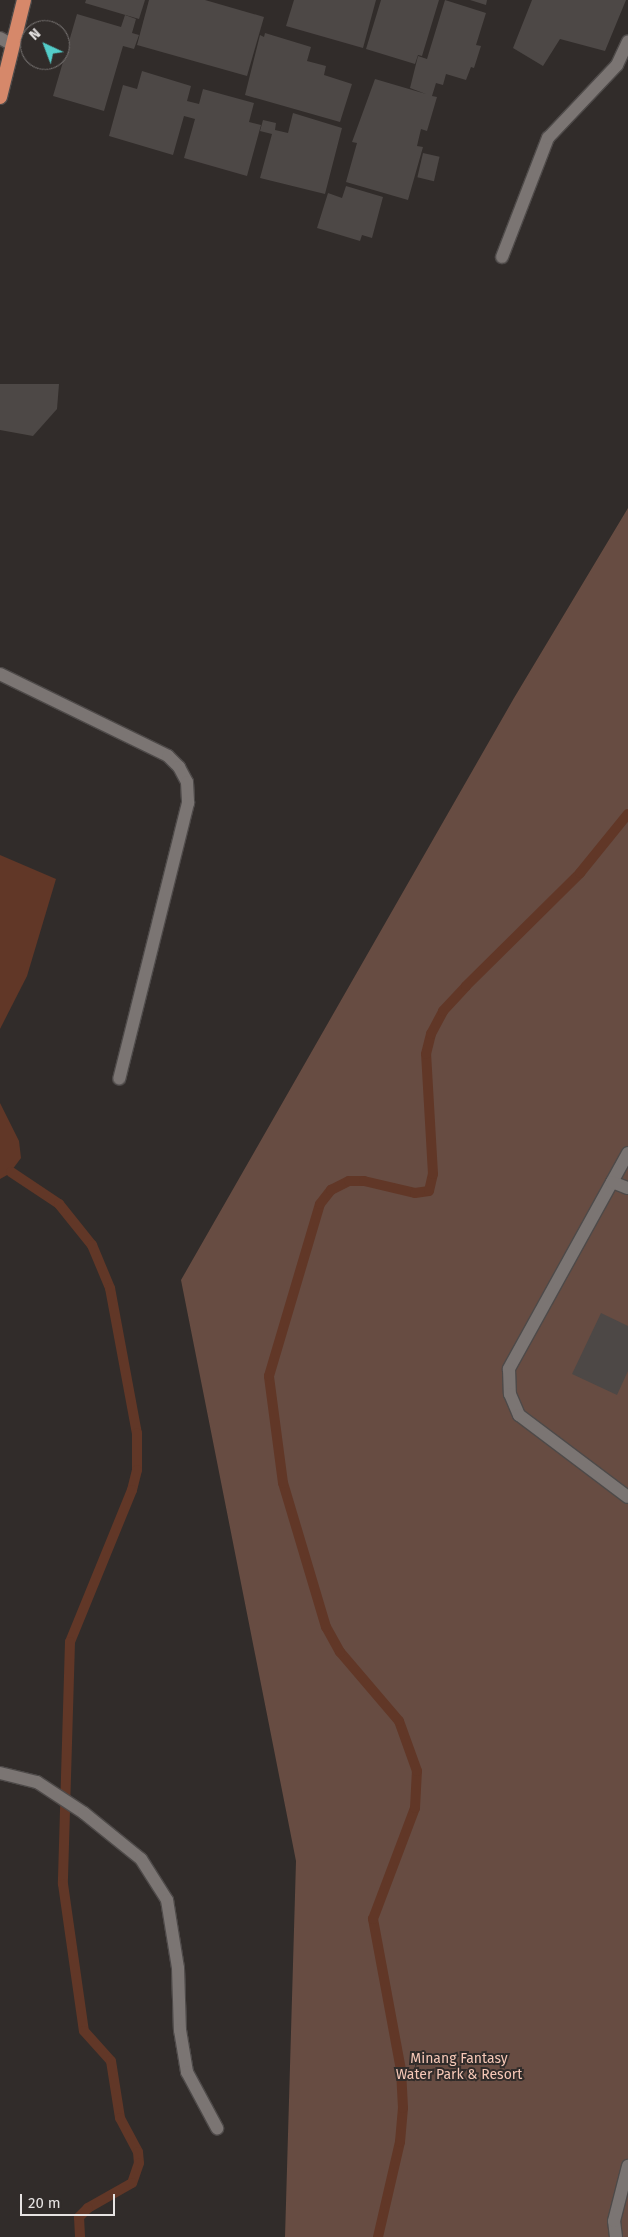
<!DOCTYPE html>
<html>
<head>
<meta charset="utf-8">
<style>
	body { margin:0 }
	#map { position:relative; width:628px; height:2237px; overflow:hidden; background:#312c2a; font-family:"Fira Sans",sans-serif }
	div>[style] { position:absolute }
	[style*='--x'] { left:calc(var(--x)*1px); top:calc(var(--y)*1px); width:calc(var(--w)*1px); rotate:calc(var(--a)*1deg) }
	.green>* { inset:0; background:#674c42 }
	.water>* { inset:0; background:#613727 }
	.stream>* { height:10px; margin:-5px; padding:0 5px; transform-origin:5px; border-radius:5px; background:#613727 }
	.building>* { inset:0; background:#4d4846; transform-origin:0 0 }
	.roads { filter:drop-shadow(1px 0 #4e4a49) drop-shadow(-1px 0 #4e4a49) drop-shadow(0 1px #4e4a49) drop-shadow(0 -1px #4e4a49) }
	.service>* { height:12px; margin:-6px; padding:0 6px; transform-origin:6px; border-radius:6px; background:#7b7573 }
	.minor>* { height:12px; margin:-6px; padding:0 6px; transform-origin:6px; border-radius:6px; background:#7b7573 }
	.trunk>* { height:14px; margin:-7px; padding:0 7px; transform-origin:7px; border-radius:7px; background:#d6886a }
	span { translate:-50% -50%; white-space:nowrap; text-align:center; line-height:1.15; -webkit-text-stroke:4px #312c2a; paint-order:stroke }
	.park-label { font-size:14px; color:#f6c8b7 }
	.north { position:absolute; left:20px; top:20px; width:50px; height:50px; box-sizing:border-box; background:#312c2a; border:1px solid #797574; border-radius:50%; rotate:317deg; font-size:14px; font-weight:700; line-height:20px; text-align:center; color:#e6e3e2 }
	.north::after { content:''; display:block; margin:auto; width:18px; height:22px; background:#53cdc9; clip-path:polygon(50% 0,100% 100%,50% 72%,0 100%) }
	.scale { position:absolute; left:20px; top:2194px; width:95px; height:22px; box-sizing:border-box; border:2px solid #e6e3e2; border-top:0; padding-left:6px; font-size:15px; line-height:18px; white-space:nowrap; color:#e6e3e2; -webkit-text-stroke:4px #312c2a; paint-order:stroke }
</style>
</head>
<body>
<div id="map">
	<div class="green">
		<div style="clip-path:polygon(628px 508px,628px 2237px,285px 2237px,296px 1861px,181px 1280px,514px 698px)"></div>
	</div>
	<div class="water">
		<div style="clip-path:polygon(0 855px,56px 879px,27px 976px,0 1029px)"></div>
		<div style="clip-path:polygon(0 1103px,19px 1141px,21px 1158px,9px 1174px,0 1179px)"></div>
	</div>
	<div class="stream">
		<div style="--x:11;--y:1172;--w:58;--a:33.7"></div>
		<div style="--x:59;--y:1204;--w:53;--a:51.2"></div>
		<div style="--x:92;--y:1245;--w:47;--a:67.3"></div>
		<div style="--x:110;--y:1288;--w:147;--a:79.5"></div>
		<div style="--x:137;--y:1433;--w:37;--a:90"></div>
		<div style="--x:137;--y:1470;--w:21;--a:104"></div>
		<div style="--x:132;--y:1490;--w:164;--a:112.2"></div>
		<div style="--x:70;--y:1642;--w:242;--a:91.7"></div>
		<div style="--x:63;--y:1884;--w:148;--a:81.9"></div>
		<div style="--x:84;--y:2031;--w:40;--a:48"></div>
		<div style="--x:111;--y:2061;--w:58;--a:81"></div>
		<div style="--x:120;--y:2118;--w:38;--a:62"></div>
		<div style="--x:138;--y:2152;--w:11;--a:85"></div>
		<div style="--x:139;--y:2163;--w:21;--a:109"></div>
		<div style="--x:132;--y:2183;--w:51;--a:150.4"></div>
		<div style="--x:88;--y:2208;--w:13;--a:135"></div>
		<div style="--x:79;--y:2217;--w:20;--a:87"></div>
		<div style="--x:378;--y:2237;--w:98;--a:-77"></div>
		<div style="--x:400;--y:2142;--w:34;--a:-85"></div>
		<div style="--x:403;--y:2108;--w:38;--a:-93"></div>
		<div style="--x:401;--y:2070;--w:154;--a:-100.5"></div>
		<div style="--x:373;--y:1919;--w:119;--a:-69.3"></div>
		<div style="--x:415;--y:1808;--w:37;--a:-87"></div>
		<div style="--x:417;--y:1771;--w:53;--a:-109.8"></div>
		<div style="--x:399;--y:1721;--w:91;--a:-130.5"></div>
		<div style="--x:340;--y:1652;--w:29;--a:-119"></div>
		<div style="--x:326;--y:1627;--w:150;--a:-106.6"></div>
		<div style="--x:283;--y:1483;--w:108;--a:-97.5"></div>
		<div style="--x:269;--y:1376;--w:179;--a:-73.5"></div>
		<div style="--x:320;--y:1204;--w:18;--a:-52"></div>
		<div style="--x:331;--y:1190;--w:20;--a:-27"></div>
		<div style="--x:349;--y:1181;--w:15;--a:0"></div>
		<div style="--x:364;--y:1181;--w:52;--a:13.2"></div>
		<div style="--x:415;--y:1193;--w:14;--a:-8"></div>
		<div style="--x:429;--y:1191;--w:17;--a:-77"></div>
		<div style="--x:433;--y:1174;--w:120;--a:-93.3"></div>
		<div style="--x:426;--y:1054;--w:21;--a:-76"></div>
		<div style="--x:431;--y:1034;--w:26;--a:-62"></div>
		<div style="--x:443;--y:1011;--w:34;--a:-47"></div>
		<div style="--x:466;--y:986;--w:161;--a:-44.7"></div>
		<div style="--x:580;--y:873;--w:76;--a:-50.9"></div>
	</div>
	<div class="building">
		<div style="clip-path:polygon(86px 0,145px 0,139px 19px,85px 3px)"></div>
		<div style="clip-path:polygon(149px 0,205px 0,264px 17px,247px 76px,137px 45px)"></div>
		<div style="clip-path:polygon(294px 0,376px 0,363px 48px,286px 26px)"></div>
		<div style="clip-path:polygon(381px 0,439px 0,422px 56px,418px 55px,415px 64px,366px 49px)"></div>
		<div style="clip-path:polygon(445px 0,486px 13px,476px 45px,481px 46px,474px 68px,471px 67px,466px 80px,446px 74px,443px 85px,436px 83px,432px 96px,437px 97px,427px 131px,421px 129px,417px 146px,423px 147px,408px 200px,346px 182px,357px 143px,352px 142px,375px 79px,426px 94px,410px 88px,418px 56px,427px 59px)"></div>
		<div style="clip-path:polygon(470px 0,487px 0,486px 5px)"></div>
		<div style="clip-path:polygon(532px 0,626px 0,605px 51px,560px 39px,543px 66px,513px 48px)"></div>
		<div style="clip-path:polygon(77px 14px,121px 27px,125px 15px,136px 19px,132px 33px,139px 35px,134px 49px,123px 46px,104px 111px,53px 96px)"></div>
		<div style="clip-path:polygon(265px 33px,311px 47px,307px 61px,326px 66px,324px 75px,352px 84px,340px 122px,245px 95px,260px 35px,264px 37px)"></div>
		<div style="clip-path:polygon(142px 71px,191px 86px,187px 101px,199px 104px,203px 89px,254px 103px,249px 122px,261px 125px,247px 176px,184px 158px,195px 119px,184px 116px,173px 155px,109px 136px,123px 85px,137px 89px)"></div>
		<div style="clip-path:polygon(293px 113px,342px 128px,325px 194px,260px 178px,272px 134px,260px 131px,263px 120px,276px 123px,275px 130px,288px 133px)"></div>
		<div style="left:423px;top:153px;width:17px;height:25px;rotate:13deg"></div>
		<div style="clip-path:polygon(346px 186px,383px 197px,372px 238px,362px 235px,360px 241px,317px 228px,328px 193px,342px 198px)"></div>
		<div style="clip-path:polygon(0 384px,59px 384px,57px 409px,33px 436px,0 430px)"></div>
		<div style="clip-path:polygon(601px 1313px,628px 1326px,628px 1371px,617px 1395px,572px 1374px)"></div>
	</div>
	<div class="roads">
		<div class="service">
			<div style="--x:628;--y:1153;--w:247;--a:118.9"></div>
			<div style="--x:509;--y:1369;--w:25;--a:88"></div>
			<div style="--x:510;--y:1394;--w:23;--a:67"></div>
			<div style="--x:519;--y:1415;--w:136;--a:37"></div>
			<div style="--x:612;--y:1182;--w:17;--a:21"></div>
			<div style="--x:616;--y:2237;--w:16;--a:-97"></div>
			<div style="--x:614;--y:2221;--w:57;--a:-75.7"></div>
		</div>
		<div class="minor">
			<div style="--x:0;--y:38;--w:13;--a:29"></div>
			<div style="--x:502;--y:257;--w:128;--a:-68.9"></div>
			<div style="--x:548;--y:138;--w:100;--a:-46.6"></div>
			<div style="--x:617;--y:65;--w:26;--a:-65"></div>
			<div style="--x:0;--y:674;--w:187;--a:26"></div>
			<div style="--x:168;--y:756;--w:16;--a:45"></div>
			<div style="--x:179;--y:767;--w:17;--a:62"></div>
			<div style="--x:187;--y:782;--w:21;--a:87"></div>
			<div style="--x:188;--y:803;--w:284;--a:104"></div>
			<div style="--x:0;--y:1773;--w:38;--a:14"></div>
			<div style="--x:37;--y:1782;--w:56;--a:33.4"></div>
			<div style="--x:84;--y:1813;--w:73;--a:38.9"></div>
			<div style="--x:141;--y:1859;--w:49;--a:57.6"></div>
			<div style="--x:167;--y:1900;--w:69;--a:80.8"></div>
			<div style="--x:178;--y:1968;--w:62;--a:88.2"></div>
			<div style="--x:180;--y:2030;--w:43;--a:80.5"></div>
			<div style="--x:187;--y:2072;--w:64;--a:61.8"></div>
		</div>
		<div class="trunk">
			<div style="--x:0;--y:97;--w:100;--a:-76.1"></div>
		</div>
	</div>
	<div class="park-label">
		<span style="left:459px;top:2067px">Minang Fantasy<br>Water Park &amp; Resort</span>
	</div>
	<div class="north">N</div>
	<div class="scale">20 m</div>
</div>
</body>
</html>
